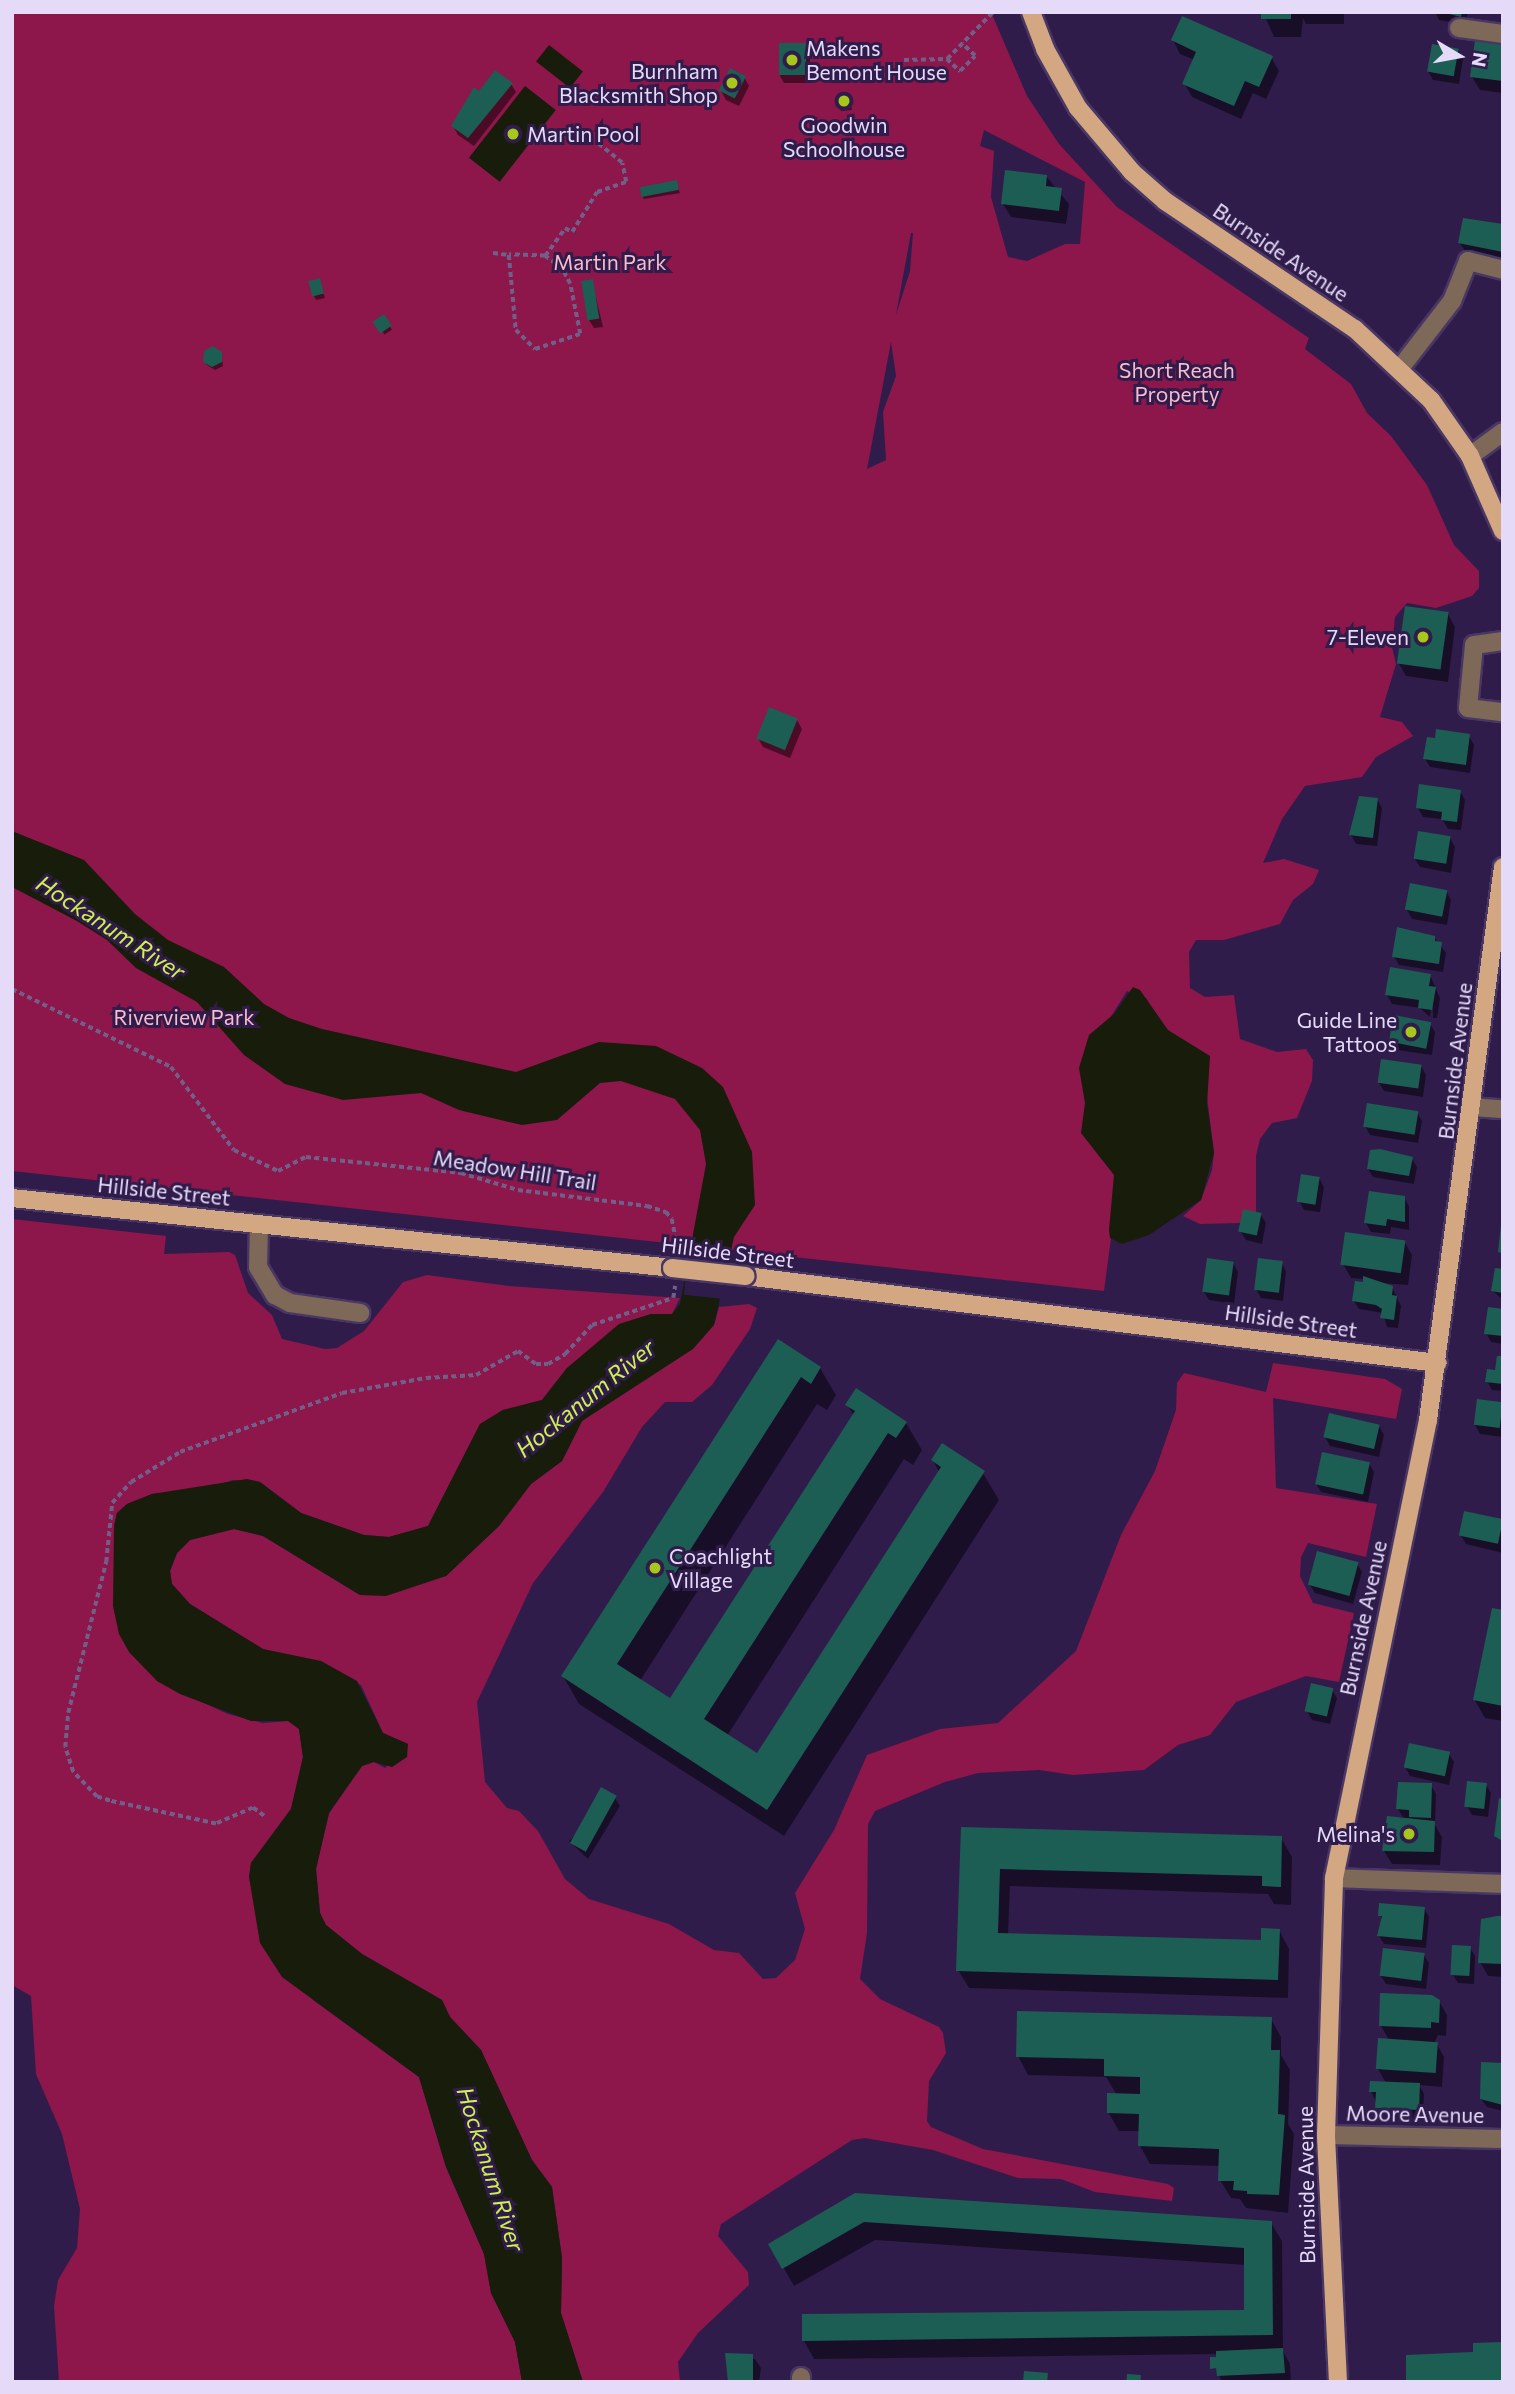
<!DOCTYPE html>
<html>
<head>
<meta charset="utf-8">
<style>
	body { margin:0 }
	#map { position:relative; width:1515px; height:2394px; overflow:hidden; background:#301c4b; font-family:Commissioner,sans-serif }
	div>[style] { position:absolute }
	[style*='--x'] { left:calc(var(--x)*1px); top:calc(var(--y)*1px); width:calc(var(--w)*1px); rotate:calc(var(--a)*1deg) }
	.green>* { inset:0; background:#8d164a }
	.water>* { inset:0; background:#181c0b; transform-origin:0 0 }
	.pier>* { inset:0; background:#301c4b; transform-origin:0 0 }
	.shadow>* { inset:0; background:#0007; transform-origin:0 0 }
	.building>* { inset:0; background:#1c5e54; transform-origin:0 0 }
	.path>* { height:3.5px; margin-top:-1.75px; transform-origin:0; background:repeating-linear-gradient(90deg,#706089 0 5px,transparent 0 8.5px) }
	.roads { filter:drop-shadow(2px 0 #493763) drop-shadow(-2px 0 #493763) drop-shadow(0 2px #493763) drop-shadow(0 -2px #493763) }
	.minor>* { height:18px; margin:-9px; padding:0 9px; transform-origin:9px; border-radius:9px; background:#7e6857 }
	.major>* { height:18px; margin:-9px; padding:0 9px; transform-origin:9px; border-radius:9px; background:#d4a783 }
	.bridges { filter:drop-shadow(2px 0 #493763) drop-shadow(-2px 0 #493763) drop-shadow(0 2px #493763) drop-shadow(0 -2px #493763) }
	.major-bridge>* { height:18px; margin:-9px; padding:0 9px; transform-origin:9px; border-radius:9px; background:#d4a783 }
	.dots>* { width:19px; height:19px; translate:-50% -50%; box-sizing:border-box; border:4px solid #301c4b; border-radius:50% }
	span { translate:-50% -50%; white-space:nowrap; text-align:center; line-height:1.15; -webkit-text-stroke:6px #301c4b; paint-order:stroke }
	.poi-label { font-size:21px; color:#e5dbf9 }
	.left { translate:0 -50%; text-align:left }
	.right { translate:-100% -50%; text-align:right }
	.street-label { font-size:21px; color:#e5dbf9 }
	.park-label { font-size:21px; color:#fabbcc }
	.water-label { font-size:23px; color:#cff24c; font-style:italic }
	.frame { position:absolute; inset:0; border:14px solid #e5dbf9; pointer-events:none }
	.north { position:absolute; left:1424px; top:21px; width:70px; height:70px; -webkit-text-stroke:5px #301c4b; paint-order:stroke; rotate:100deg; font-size:19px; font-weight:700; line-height:28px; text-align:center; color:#e5dbf9 }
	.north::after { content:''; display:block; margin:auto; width:24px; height:32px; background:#e5dbf9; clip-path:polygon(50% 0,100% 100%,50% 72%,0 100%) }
</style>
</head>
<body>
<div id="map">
	<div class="green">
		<div style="clip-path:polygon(evenodd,12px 12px,991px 12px,1027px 96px,1059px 144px,1117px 207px,1309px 338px,1305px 349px,1351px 384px,1367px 413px,1391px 436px,1427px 485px,1454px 545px,1479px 571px,1479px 588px,1472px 596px,1436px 608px,1407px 603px,1395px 617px,1392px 647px,1396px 664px,1380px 717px,1402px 722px,1413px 736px,1376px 757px,1362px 777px,1305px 786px,1282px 819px,1263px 863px,1284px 859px,1319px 870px,1313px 884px,1293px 900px,1280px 924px,1224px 940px,1196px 940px,1189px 952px,1190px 988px,1205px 997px,1234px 995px,1240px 1039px,1277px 1052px,1306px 1049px,1313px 1060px,1312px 1081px,1297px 1118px,1272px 1123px,1260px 1139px,1256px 1156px,1256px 1214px,1239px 1223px,1200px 1224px,1183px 1216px,1201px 1200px,1212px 1170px,1214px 1153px,1207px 1097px,1111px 1238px,1104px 1291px,12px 1171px,12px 12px,984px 130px,1085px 182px,1080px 244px,1065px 244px,1027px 261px,1008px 257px,991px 197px,994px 151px,980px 146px,984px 130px,12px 12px,913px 233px,910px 271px,896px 315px,911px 233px,913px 233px,12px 12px,891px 342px,896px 376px,883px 412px,886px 460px,867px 469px,891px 342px,12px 12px,1127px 991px,1146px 998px,1162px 1025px,1110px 1018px,1127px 991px)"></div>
		<div style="clip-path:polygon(12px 1219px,166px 1236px,164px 1254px,229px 1252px,235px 1255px,248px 1293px,272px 1315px,282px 1339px,325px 1349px,337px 1348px,364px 1331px,403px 1282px,427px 1275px,509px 1286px,680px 1298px,672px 1314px,651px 1314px,627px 1323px,567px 1368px,542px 1400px,503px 1410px,480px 1424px,428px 1526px,389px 1537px,364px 1535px,301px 1513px,260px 1482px,233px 1480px,208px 1488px,152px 1494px,127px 1504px,117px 1513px,114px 1526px,157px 1681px,228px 1714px,263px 1723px,289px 1721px,299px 1729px,303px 1757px,291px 1809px,251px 1863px,249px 1877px,313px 2000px,419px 2077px,446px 2167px,484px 2254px,491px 2293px,515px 2342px,522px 2382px,59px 2382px,54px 2306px,58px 2280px,77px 2248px,80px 2209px,62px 2134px,36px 2074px,31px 1996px,12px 1985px)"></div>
		<div style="clip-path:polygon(749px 1304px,757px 1308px,750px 1329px,712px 1385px,692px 1402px,665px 1402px,642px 1427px,603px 1492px,533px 1583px,477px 1702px,485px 1782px,507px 1808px,519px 1811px,538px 1831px,565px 1879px,589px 1899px,669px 1924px,714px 1950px,739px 1953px,763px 1979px,776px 1978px,795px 1960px,805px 1929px,795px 1893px,834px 1830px,867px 1755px,940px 1729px,998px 1723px,1076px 1651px,1121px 1535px,1155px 1471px,1176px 1410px,1177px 1383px,1184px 1373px,1266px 1392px,1273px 1363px,1385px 1379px,1402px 1389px,1396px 1419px,1273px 1398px,1276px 1488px,1377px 1504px,1366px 1557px,1308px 1543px,1301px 1557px,1300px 1576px,1313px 1603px,1354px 1613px,1339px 1682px,1306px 1676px,1236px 1702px,1210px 1735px,1178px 1745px,1144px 1770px,1073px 1775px,1039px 1770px,978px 1773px,945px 1782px,875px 1811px,868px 1824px,867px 1933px,860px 1979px,880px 1999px,939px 2027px,943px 2033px,946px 2053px,929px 2081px,927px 2121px,931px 2127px,983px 2149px,1168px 2184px,1174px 2188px,1172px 2201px,1095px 2192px,1061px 2179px,1018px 2178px,933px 2150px,865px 2138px,852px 2140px,721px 2224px,718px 2236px,748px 2272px,749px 2285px,698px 2333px,678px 2362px,680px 2382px,583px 2382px,561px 2313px,562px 2258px,552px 2187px,532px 2160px,481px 2050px,450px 2017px,442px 2000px,362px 1954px,326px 1925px,320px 1913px,316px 1869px,329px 1813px,362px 1766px,374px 1762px,385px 1768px,408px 1744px,383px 1733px,361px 1685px,263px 1649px,190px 1604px,172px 1584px,170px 1571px,177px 1553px,190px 1540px,234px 1529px,263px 1536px,360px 1595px,446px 1576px,499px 1526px,531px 1484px,562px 1461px,582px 1421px,714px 1325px,719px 1307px)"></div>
	</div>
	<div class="water">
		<div style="left:549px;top:45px;width:43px;height:21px;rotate:38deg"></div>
		<div style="left:525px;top:86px;width:39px;height:91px;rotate:38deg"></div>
		<div style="clip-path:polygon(12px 831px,84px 860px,135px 914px,168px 940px,224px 967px,264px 1004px,289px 1018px,322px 1029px,516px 1072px,599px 1042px,656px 1046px,702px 1068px,723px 1087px,752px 1152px,755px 1205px,734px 1237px,714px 1325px,693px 1349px,582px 1421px,562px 1461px,531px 1484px,499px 1526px,446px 1576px,386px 1596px,360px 1595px,263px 1536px,234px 1529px,190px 1540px,177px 1553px,170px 1571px,172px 1584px,190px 1604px,263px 1649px,321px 1661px,357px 1681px,383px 1733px,408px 1744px,407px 1757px,392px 1767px,374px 1762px,362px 1766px,329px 1813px,316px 1869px,320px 1913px,326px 1925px,362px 1954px,442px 2000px,450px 2017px,481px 2050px,532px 2160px,552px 2187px,562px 2258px,561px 2313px,583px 2382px,522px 2382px,515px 2342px,491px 2293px,484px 2254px,446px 2167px,419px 2077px,282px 1977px,260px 1943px,249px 1877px,251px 1863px,291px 1809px,303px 1757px,299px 1729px,288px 1721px,251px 1721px,180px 1694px,157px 1681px,129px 1652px,119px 1634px,113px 1606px,114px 1526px,117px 1513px,127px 1504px,152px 1494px,247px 1479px,260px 1482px,301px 1513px,364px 1535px,389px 1537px,428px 1526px,480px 1424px,503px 1410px,542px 1400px,567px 1368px,619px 1324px,651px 1314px,672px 1314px,680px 1304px,706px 1164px,700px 1130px,675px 1099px,621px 1081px,600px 1083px,557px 1120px,522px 1125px,459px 1110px,421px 1093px,343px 1100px,285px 1084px,244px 1055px,197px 1002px,136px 968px,107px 940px,77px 921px,12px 887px)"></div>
		<div style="clip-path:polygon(1133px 987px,1140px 990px,1168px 1030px,1210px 1056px,1207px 1104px,1214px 1153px,1201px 1200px,1149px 1235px,1122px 1244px,1110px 1238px,1109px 1230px,1114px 1175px,1081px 1133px,1085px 1103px,1079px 1068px,1089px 1035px,1114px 1014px)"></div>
	</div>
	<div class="pier">
		<div style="left:689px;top:1245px;width:45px;height:50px;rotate:6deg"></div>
	</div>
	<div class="shadow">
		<div style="clip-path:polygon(1263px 12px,1344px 12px,1344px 24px,1306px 24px,1303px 18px,1301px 37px,1274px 37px)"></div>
		<div style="clip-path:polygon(1435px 12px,1468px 12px,1465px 25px,1439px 20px)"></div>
		<div style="clip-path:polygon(1173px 40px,1271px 57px,1279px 71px,1266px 99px,1253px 93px,1241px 119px,1192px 97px,1184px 83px,1195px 60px,1180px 54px)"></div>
		<div style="clip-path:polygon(805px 45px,810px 53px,810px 83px,784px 83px,779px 74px)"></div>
		<div style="clip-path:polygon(1503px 45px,1503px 93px,1480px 90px,1472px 77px)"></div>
		<div style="clip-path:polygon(1458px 50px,1463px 59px,1459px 84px,1433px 80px,1428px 71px)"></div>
		<div style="clip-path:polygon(744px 77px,749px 86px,739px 106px,726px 100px,721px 91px)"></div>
		<div style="clip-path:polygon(511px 84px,516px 92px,474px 146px,458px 135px,453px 126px,480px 94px)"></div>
		<div style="clip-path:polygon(849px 96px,852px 110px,841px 111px,839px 107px)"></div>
		<div style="clip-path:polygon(1046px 176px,1069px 204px,1066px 224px,1011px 217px,1003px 204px)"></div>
		<div style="clip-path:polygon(676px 182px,680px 193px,644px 199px,642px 196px)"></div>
		<div style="clip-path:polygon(1503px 226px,1503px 259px,1465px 251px,1460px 243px)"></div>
		<div style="clip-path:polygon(319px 280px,325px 298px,316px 300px,314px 296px)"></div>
		<div style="clip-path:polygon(592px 281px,603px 327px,594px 328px,589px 320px)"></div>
		<div style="left:384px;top:317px;width:15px;height:9px;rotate:58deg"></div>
		<div style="clip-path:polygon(221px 353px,223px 366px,215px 370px,207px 365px,205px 361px)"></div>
		<div style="clip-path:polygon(1448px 614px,1455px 627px,1448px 682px,1406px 676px,1398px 662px)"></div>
		<div style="clip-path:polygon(797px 720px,802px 729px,790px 758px,763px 747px,758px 738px)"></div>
		<div style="clip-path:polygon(1469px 736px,1474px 745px,1470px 773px,1430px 767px,1425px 759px,1436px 740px)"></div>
		<div style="clip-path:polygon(1460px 791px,1465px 800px,1461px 830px,1448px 829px,1442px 819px,1423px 817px,1418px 808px)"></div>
		<div style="clip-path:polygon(1377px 799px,1382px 808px,1377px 846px,1356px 844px,1351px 835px)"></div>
		<div style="clip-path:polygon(1450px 838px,1455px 847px,1451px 873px,1420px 867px,1415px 859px)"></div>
		<div style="clip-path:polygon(1446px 891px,1451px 900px,1447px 925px,1412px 919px,1407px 910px)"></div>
		<div style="clip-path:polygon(1434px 937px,1446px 953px,1443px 972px,1399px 965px,1394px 957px)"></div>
		<div style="clip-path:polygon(1430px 975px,1440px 998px,1437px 1018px,1433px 1018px,1433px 993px,1430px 1017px,1420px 1008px,1392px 1004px,1387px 995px)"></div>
		<div style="clip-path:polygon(1430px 1024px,1435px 1032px,1432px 1055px,1397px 1050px,1392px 1041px)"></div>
		<div style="clip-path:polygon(1421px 1066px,1426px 1075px,1423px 1097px,1384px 1091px,1379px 1083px)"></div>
		<div style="clip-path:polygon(1417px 1112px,1422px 1121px,1418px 1143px,1370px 1135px,1365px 1126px)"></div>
		<div style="clip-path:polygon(1412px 1159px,1417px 1167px,1414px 1184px,1373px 1177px,1368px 1169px)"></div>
		<div style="clip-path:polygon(1319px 1178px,1324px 1187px,1320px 1212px,1304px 1210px,1299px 1201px)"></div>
		<div style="clip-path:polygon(1404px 1198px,1409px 1206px,1409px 1230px,1391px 1227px,1390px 1234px,1371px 1232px,1366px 1223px)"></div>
		<div style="clip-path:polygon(1261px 1215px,1266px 1223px,1262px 1244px,1246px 1240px,1241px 1232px)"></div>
		<div style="clip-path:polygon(1404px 1241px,1412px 1255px,1408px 1285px,1380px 1283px,1392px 1287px,1401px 1306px,1398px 1328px,1387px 1327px,1383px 1313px,1359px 1309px,1354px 1301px,1365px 1279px,1351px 1278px,1343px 1264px)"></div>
		<div style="clip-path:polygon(1281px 1262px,1286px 1271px,1283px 1301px,1261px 1298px,1256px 1289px)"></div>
		<div style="clip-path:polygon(1233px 1263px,1238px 1272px,1234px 1304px,1209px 1300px,1204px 1292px)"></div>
		<div style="clip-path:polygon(1503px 1268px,1503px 1300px,1493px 1291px)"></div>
		<div style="clip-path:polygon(1503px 1311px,1503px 1344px,1491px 1342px,1486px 1333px)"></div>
		<div style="clip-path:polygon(779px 1341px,820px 1368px,836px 1395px,827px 1410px,817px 1404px,640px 1681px,671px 1700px,854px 1415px,847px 1405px,906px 1423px,922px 1450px,913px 1465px,904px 1459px,727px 1736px,757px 1755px,939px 1472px,933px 1460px,983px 1473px,999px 1500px,784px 1836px,579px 1704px,563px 1676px)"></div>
		<div style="clip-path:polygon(1503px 1358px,1503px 1391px,1492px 1390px,1487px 1381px)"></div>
		<div style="clip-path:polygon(1502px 1404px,1503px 1437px,1480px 1434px,1475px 1425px)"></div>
		<div style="clip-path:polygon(1379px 1426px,1384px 1435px,1379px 1457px,1330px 1446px,1325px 1437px)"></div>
		<div style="clip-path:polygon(1369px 1464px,1374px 1472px,1368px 1502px,1321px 1492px,1316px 1484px)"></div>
		<div style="clip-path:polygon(1503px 1521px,1503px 1553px,1466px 1544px,1461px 1536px)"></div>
		<div style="clip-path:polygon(1357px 1564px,1362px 1572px,1353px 1604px,1315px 1593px,1310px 1585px)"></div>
		<div style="clip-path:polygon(1503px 1612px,1503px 1721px,1485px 1718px,1474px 1699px)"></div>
		<div style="clip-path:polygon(1332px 1690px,1337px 1698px,1330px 1724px,1312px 1720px,1307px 1711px)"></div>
		<div style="clip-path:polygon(1449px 1754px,1454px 1762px,1449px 1785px,1410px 1776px,1405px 1767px)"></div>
		<div style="clip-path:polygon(evenodd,1431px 1785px,1436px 1794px,1435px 1825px,1442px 1837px,1440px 1865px,1392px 1864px,1384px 1851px,1388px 1817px,1403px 1817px,1398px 1809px,1431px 1785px,1405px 1818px,1411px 1818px,1414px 1823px,1408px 1822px,1405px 1818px)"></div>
		<div style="clip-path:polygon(1486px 1785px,1491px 1793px,1488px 1817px,1472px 1815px,1467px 1806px)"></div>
		<div style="clip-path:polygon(615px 1798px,620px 1806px,588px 1859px,569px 1841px)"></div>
		<div style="clip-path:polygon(962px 1829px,1281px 1838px,1292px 1857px,1291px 1905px,1274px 1904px,1268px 1894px,1010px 1886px,1008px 1935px,1262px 1942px,1279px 1930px,1289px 1949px,1288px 1998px,969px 1988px,958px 1970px)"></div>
		<div style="clip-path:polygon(1424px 1908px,1429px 1917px,1426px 1948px,1384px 1944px,1379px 1936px,1384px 1922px,1380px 1915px)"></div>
		<div style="clip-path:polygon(1503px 1919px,1503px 1977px,1488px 1976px,1480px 1962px)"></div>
		<div style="clip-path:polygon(1470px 1948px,1475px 1956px,1474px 1984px,1458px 1983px,1453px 1975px)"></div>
		<div style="clip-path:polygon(1424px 1955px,1429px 1963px,1426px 1989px,1386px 1984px,1381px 1976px)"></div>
		<div style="clip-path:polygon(1439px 2001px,1447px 2015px,1446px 2036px,1438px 2035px,1435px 2041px,1444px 2057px,1442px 2087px,1419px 2085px,1424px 2094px,1423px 2119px,1382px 2116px,1371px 2091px,1386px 2083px,1378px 2069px,1389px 2040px,1381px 2026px)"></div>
		<div style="clip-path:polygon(1271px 2019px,1281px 2037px,1281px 2055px,1290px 2070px,1288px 2124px,1294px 2134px,1288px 2213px,1246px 2208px,1240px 2199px,1231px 2198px,1220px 2180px,1221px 2166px,1150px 2164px,1140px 2146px,1140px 2131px,1119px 2131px,1108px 2112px,1117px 2095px,1106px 2077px,1028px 2075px,1018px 2056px)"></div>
		<div style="clip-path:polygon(1503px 2065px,1503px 2111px,1487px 2107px,1481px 2099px)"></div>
		<div style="clip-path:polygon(856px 2195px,1271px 2223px,1282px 2241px,1283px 2351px,1290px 2364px,1291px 2382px,1222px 2382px,1212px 2359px,1218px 2358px,1218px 2354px,814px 2359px,804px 2341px,1246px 2312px,1246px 2265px,875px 2240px,794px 2286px,770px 2244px)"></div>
		<div style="clip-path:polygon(727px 2355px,755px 2359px,761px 2368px,759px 2382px,729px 2382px)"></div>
	</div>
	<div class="building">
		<div style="left:1261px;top:12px;width:30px;height:7px"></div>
		<div style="clip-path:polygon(1442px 12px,1462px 12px,1461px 17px)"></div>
		<div style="clip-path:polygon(1182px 16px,1273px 56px,1259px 87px,1245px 81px,1234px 106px,1182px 84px,1196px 52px,1171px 40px)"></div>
		<div style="clip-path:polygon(1475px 40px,1503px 44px,1503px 81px,1470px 77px)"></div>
		<div style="left:779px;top:43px;width:27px;height:32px"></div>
		<div style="left:1432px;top:44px;width:27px;height:28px;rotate:10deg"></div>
		<div style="left:730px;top:68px;width:18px;height:25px;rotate:27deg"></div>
		<div style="clip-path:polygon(495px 70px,513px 83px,468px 138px,451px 126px,474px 87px,479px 91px)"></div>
		<div style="left:850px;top:94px;width:12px;height:14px;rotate:85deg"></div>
		<div style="clip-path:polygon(1005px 170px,1047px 175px,1046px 186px,1062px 188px,1059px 211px,1001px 204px)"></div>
		<div style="left:677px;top:180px;width:10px;height:38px;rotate:79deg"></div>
		<div style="clip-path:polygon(1463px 218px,1503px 224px,1503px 252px,1458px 243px)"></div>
		<div style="left:320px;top:278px;width:16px;height:12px;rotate:76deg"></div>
		<div style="left:593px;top:279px;width:40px;height:12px;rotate:81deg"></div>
		<div style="left:384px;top:314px;width:14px;height:14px;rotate:56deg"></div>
		<div style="clip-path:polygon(213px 346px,222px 352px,222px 362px,212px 367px,203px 362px,204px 351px)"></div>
		<div style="left:1405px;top:606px;width:44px;height:58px;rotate:8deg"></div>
		<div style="left:769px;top:707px;width:31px;height:34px;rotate:22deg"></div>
		<div style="clip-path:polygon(1436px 729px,1470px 734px,1466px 765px,1423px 759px,1427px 737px,1435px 738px)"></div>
		<div style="clip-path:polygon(1419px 784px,1461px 790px,1457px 822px,1441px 820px,1442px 812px,1416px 808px)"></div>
		<div style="clip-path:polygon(1359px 796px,1378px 798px,1373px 838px,1349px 835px)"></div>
		<div style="left:1418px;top:831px;width:33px;height:28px;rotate:9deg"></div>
		<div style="left:1410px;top:883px;width:38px;height:27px;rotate:11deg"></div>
		<div style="clip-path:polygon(1397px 927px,1435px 936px,1435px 941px,1442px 942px,1439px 964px,1392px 957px)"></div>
		<div style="clip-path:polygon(1390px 967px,1431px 974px,1429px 986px,1436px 987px,1432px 1010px,1418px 1008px,1419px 1000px,1385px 995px)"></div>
		<div style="left:1394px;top:1015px;width:38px;height:27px;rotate:11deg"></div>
		<div style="left:1381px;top:1059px;width:41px;height:24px;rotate:8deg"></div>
		<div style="left:1367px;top:1103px;width:52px;height:24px;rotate:9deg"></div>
		<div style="clip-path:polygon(1380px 1149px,1413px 1157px,1409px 1176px,1367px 1169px,1370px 1150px)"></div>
		<div style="left:1301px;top:1174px;width:19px;height:28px;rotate:9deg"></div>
		<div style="clip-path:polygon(1369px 1191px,1405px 1196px,1405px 1222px,1387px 1219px,1386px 1226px,1364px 1223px)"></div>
		<div style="left:1243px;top:1209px;width:19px;height:23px;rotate:12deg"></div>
		<div style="clip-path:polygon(1501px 1225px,1503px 1226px,1503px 1253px,1498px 1252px)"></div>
		<div style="left:1345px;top:1232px;width:61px;height:33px;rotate:8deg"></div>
		<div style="left:1207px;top:1258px;width:27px;height:34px;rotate:8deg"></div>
		<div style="left:1258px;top:1258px;width:25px;height:32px;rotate:7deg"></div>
		<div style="clip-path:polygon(1495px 1268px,1503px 1269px,1503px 1293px,1491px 1291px)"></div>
		<div style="clip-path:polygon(1363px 1276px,1393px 1286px,1392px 1295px,1397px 1296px,1394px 1320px,1380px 1318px,1382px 1309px,1376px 1305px,1352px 1301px,1355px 1281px,1363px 1282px)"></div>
		<div style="clip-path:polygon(1488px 1307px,1503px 1309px,1503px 1336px,1484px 1334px)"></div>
		<div style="clip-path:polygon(778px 1339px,821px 1367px,811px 1384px,801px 1377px,617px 1664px,670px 1698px,855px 1411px,845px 1405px,856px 1388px,907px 1422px,896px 1438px,888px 1433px,704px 1719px,757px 1753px,941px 1467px,931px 1460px,942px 1443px,985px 1471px,767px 1810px,561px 1676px)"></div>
		<div style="clip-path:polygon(1497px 1356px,1503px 1356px,1503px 1384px,1485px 1382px,1487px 1369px,1495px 1370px)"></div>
		<div style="left:1477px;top:1399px;width:26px;height:26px;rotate:7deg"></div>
		<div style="left:1329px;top:1413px;width:52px;height:25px;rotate:13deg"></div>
		<div style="left:1322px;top:1452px;width:49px;height:33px;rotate:12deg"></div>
		<div style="left:1464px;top:1511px;width:40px;height:25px;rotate:12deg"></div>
		<div style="left:1317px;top:1551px;width:43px;height:35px;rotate:15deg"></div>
		<div style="clip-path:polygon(1492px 1608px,1503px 1610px,1503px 1706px,1473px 1700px)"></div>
		<div style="left:1311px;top:1683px;width:23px;height:29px;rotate:13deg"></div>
		<div style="left:1409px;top:1743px;width:42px;height:25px;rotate:12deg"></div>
		<div style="left:1467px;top:1781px;width:20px;height:26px;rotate:6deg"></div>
		<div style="clip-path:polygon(1398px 1782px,1432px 1783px,1431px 1818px,1409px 1817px,1409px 1810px,1396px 1809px)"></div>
		<div style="left:601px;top:1787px;width:18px;height:64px;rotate:29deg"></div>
		<div style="clip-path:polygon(1499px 1798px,1503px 1799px,1503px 1841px,1494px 1836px)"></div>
		<div style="clip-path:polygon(1387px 1816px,1435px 1821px,1434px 1852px,1382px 1851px)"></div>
		<div style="clip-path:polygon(961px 1827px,1282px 1836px,1281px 1887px,1262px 1886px,1262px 1876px,1000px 1869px,998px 1933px,1261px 1940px,1261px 1928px,1280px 1929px,1278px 1980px,956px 1971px)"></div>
		<div style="clip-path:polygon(1379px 1903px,1425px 1907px,1422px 1940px,1377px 1936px,1382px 1916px,1378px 1916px)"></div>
		<div style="clip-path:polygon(1497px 1916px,1503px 1916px,1503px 1964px,1478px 1963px,1481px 1919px)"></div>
		<div style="left:1452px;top:1945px;width:19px;height:30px;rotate:3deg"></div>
		<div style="left:1383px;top:1948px;width:42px;height:28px;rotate:7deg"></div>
		<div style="clip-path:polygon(1380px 1993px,1432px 1995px,1440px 2000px,1439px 2023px,1431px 2022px,1431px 2028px,1379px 2026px)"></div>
		<div style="clip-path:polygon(1017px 2011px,1272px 2017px,1271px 2050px,1280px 2050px,1278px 2114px,1285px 2115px,1279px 2195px,1247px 2194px,1247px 2191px,1233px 2190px,1234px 2181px,1218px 2181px,1219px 2149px,1138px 2146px,1139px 2114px,1107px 2113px,1107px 2093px,1140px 2094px,1140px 2077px,1104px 2076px,1104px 2059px,1016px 2057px)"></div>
		<div style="left:1378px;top:2038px;width:60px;height:31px;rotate:4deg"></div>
		<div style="clip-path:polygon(1481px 2062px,1503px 2063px,1503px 2105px,1480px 2099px)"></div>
		<div style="clip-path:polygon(1370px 2081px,1420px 2083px,1419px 2110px,1375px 2108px,1376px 2092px,1369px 2092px)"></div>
		<div style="clip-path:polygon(855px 2193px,1272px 2221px,1273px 2335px,802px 2341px,802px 2314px,1244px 2310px,1244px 2248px,864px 2222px,782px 2269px,768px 2244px)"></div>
		<div style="clip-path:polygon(1503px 2342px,1503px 2382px,1406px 2382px,1406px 2355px,1473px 2352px,1473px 2343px)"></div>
		<div style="clip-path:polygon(1283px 2348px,1285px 2373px,1217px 2376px,1216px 2368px,1210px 2369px,1210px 2357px,1216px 2357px,1216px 2351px)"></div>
		<div style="clip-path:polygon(725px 2353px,753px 2354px,753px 2381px,728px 2382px)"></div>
		<div style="clip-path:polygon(1024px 2371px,1048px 2373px,1047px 2382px,1023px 2382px)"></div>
		<div style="left:1127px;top:2374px;width:14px;height:8px;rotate:4deg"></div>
	</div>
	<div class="path">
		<div style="--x:947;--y:59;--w:18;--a:43"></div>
		<div style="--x:960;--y:71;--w:21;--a:-45"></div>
		<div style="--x:975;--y:56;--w:18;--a:-137"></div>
		<div style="--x:904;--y:60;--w:43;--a:-1.3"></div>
		<div style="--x:947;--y:59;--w:66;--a:-45.6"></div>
		<div style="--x:493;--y:253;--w:16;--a:7"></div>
		<div style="--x:509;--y:255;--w:75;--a:84.7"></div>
		<div style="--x:516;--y:330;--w:27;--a:45"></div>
		<div style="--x:535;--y:349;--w:47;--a:-18.4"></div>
		<div style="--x:580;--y:334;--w:51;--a:-101.3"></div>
		<div style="--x:570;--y:284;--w:17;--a:-118"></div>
		<div style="--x:562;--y:269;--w:21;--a:-143"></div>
		<div style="--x:545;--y:256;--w:36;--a:-178"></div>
		<div style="--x:545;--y:256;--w:34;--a:-54"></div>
		<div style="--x:565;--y:228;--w:8;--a:30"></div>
		<div style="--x:572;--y:232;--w:47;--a:-58"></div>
		<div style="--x:597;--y:192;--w:31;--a:-19"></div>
		<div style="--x:626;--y:182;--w:19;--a:-102"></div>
		<div style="--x:622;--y:163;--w:33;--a:-141"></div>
		<div style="--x:12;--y:989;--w:177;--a:26.1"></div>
		<div style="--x:171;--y:1067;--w:104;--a:52.8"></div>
		<div style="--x:234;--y:1150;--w:49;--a:25.5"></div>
		<div style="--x:278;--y:1171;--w:31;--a:-27"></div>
		<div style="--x:306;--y:1157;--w:156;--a:5.9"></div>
		<div style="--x:461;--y:1173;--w:59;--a:16.6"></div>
		<div style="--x:518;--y:1190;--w:130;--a:7.1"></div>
		<div style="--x:647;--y:1206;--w:20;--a:18"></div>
		<div style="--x:666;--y:1212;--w:9;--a:49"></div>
		<div style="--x:672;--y:1219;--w:32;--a:79"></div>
		<div style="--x:264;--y:1816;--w:14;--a:-144"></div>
		<div style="--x:253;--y:1808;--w:40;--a:156.6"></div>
		<div style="--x:216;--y:1824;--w:108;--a:-167.8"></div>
		<div style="--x:110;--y:1801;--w:14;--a:-163"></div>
		<div style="--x:97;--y:1797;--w:35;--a:-134"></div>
		<div style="--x:73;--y:1772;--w:26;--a:-108"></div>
		<div style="--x:65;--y:1747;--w:34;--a:-85"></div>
		<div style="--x:68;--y:1713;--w:156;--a:-75.9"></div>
		<div style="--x:106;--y:1562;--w:59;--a:-84.2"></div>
		<div style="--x:112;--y:1503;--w:28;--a:-48"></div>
		<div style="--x:131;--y:1482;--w:57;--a:-31.5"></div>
		<div style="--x:180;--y:1452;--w:172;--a:-20"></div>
		<div style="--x:342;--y:1393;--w:85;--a:-10.1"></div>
		<div style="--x:426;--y:1378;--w:50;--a:-3.4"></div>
		<div style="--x:476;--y:1375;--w:48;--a:-29.7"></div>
		<div style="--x:518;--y:1351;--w:22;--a:36"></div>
		<div style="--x:536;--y:1364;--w:12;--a:0"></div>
		<div style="--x:548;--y:1364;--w:20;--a:-30"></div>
		<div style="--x:565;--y:1354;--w:40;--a:-47"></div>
		<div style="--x:592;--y:1325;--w:85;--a:-18.4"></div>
		<div style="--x:673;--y:1298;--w:12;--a:-81"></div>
	</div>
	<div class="roads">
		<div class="minor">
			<div style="--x:1459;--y:28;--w:44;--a:7.8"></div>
			<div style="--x:1401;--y:367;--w:83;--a:-52.3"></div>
			<div style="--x:1452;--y:301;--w:43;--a:-68.2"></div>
			<div style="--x:1468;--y:261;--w:36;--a:14"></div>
			<div style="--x:1470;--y:456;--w:41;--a:-36"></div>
			<div style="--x:1503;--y:641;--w:29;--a:172"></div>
			<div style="--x:1474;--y:645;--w:63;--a:95.4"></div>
			<div style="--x:1468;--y:708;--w:35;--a:7"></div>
			<div style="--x:1471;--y:1107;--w:32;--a:4"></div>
			<div style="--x:259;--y:1224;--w:43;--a:91.3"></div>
			<div style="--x:258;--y:1267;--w:33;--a:59"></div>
			<div style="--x:275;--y:1295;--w:17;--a:28"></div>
			<div style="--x:290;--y:1303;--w:71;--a:8.1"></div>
			<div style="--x:1334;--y:1878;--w:169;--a:2"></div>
			<div style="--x:1326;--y:2135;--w:177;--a:1.3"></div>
			<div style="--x:801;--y:2382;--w:5;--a:-90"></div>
		</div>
		<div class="major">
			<div style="--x:1031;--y:12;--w:40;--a:69"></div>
			<div style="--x:1045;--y:49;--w:68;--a:60.8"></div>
			<div style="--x:1078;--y:108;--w:84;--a:49.8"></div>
			<div style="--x:1132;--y:172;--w:44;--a:41.3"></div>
			<div style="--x:1165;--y:201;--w:229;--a:34"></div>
			<div style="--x:1355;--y:329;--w:104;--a:43.1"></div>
			<div style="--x:1431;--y:400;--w:68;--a:55.1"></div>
			<div style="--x:1470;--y:456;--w:82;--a:66.3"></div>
			<div style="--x:12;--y:1198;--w:664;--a:6.05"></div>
			<div style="--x:746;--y:1276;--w:697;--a:7.17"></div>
			<div style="--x:1338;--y:2382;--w:247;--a:-92.8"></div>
			<div style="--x:1326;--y:2135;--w:257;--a:-88.2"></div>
			<div style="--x:1334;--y:1878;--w:468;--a:-78.4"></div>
			<div style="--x:1428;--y:1420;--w:558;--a:-82.28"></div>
		</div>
	</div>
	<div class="bridges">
		<div class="major-bridge">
			<div style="--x:672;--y:1268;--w:74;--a:6.2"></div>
		</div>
	</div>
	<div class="dots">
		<div style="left:792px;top:60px;background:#a8c71d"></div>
		<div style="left:732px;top:83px;background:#a8c71d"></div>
		<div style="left:844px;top:101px;background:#a8c71d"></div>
		<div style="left:513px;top:134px;background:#a8c71d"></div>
		<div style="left:1423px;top:637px;background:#a8c71d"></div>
		<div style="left:1411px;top:1032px;background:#a8c71d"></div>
		<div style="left:655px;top:1568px;background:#a8c71d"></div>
		<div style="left:1409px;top:1834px;background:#a8c71d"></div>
	</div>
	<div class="poi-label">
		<span class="left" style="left:806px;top:60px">Makens<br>Bemont House</span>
		<span class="right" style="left:718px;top:83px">Burnham<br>Blacksmith Shop</span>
		<span style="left:844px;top:137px">Goodwin<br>Schoolhouse</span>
		<span class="left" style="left:527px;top:134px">Martin Pool</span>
		<span class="right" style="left:1409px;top:637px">7-Eleven</span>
		<span class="right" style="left:1397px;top:1032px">Guide Line<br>Tattoos</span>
		<span class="left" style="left:669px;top:1568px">Coachlight<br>Village</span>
		<span class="right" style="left:1395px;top:1834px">Melina's</span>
	</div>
	<div class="street-label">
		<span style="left:1281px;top:252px;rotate:34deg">Burnside Avenue</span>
		<span style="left:1455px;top:1061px;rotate:-83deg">Burnside Avenue</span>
		<span style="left:515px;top:1170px;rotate:9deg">Meadow Hill Trail</span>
		<span style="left:164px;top:1191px;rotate:6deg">Hillside Street</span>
		<span style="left:728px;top:1252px;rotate:7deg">Hillside Street</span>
		<span style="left:1291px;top:1321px;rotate:8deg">Hillside Street</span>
		<span style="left:1363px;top:1618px;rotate:-78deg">Burnside Avenue</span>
		<span style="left:1415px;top:2114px;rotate:1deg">Moore Avenue</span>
		<span style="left:1306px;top:2185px;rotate:-91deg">Burnside Avenue</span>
	</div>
	<div class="park-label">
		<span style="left:610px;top:262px">Martin Park</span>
		<span style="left:1177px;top:382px">Short Reach<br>Property</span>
		<span style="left:184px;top:1017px">Riverview Park</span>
	</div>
	<div class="water-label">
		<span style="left:111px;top:927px;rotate:33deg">Hockanum River</span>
		<span style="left:585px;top:1398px;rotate:-39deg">Hockanum River</span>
		<span style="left:491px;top:2169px;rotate:72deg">Hockanum River</span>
	</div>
	<div class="frame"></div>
	<div class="north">N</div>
</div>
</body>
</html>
